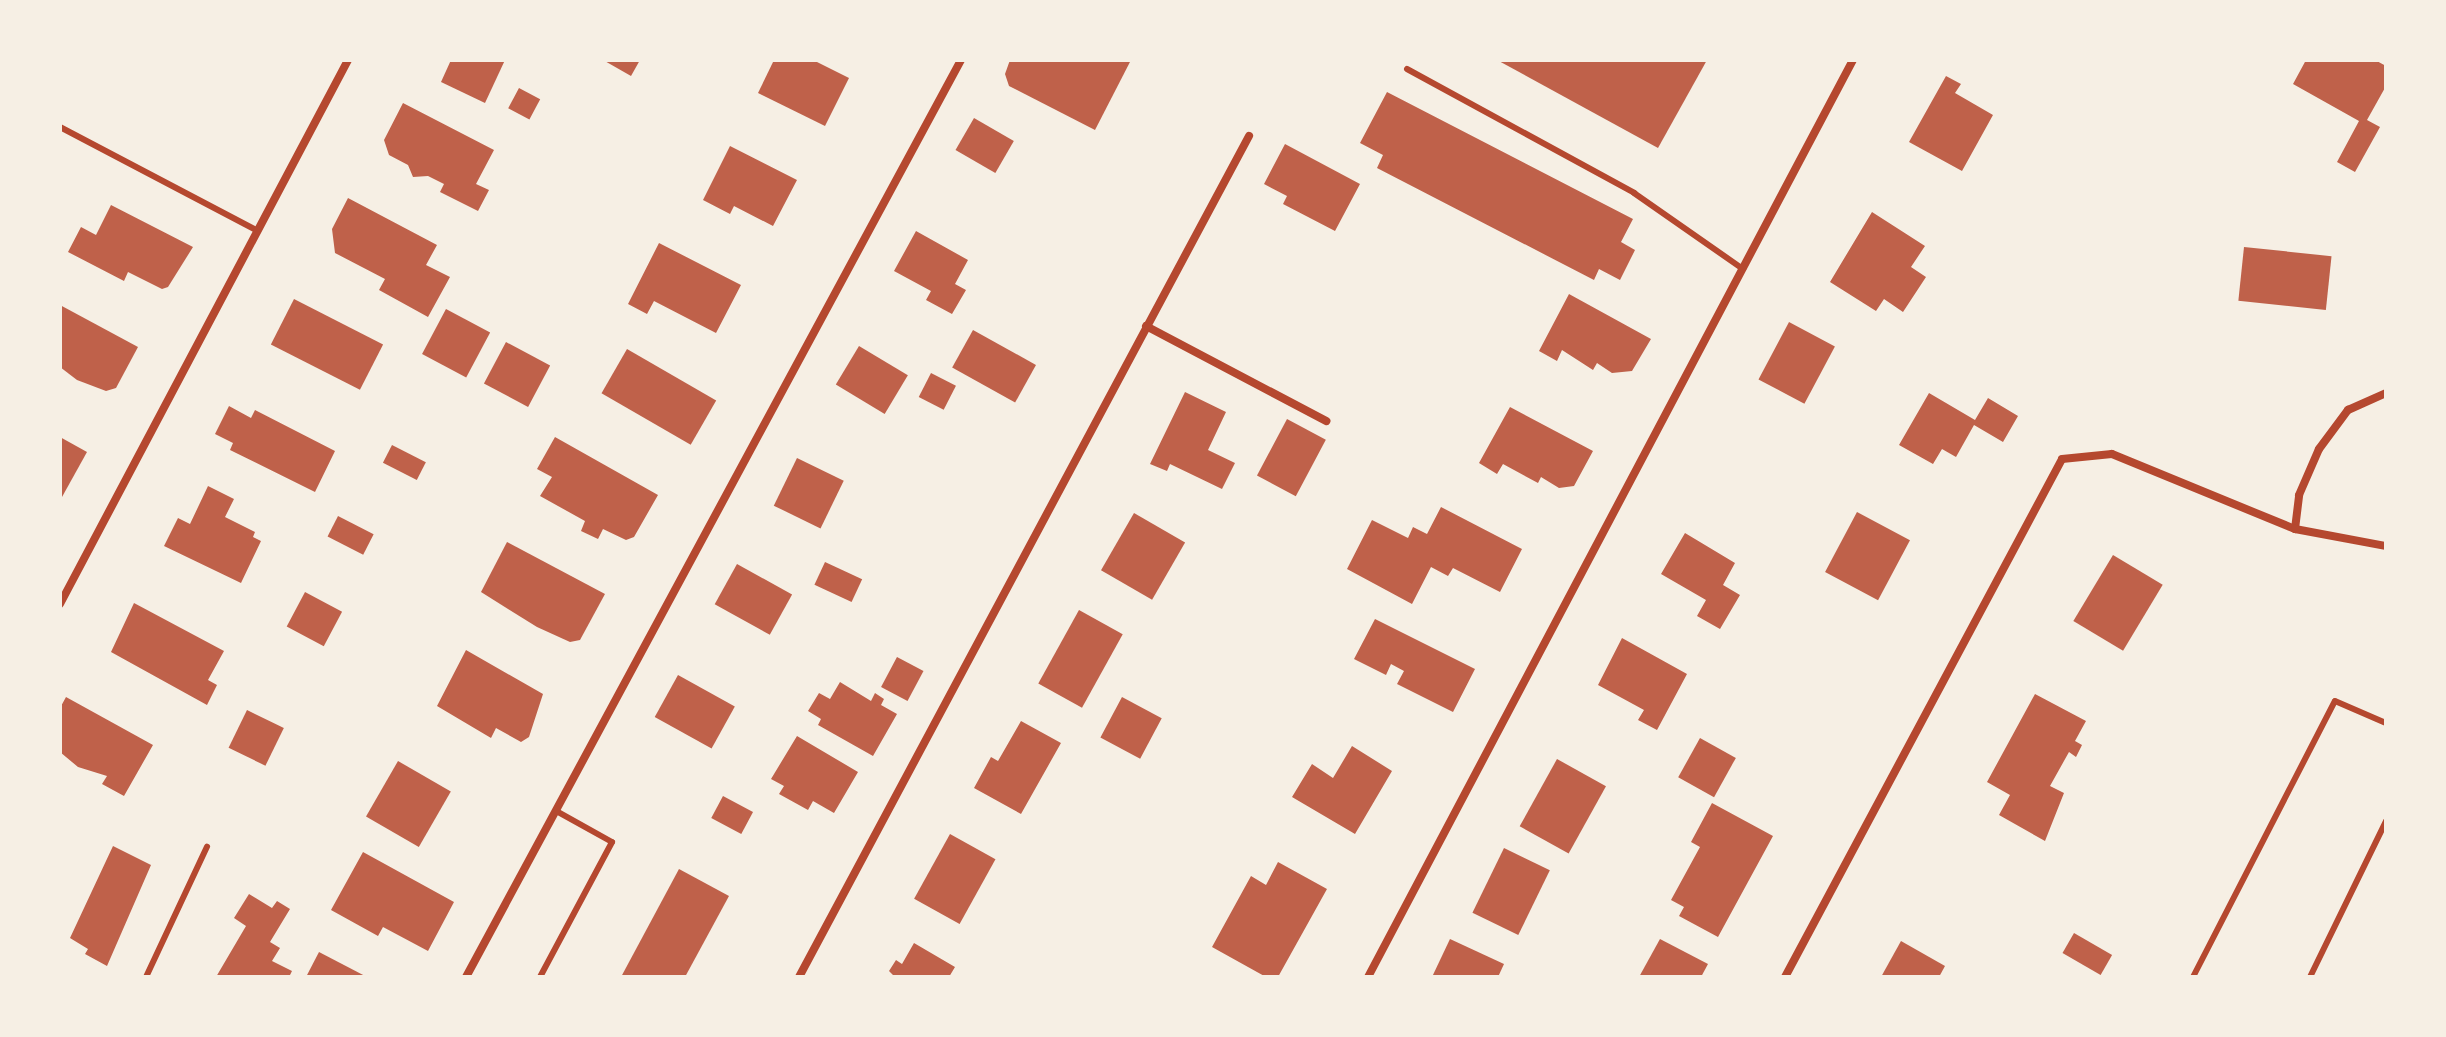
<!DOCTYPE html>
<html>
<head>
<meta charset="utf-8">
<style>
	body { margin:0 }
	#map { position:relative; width:2446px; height:1037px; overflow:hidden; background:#f6efe4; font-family:Merriweather,serif }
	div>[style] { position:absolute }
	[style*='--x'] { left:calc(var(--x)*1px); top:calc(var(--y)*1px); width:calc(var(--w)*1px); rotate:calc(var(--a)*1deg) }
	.building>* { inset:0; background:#bf614a; transform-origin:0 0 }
	.service>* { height:6px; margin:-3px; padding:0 3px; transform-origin:3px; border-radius:3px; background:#b5482f }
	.minor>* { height:8px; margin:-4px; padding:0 4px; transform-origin:4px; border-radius:4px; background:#b5482f }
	span { translate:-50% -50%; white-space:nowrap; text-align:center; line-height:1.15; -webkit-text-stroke:8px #f6efe4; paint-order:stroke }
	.frame { position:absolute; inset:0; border:62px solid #f6efe4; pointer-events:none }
</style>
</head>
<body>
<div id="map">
	<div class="building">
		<div style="clip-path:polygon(451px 60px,505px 60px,485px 103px,441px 82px)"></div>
		<div style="clip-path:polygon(603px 60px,640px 60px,631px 76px)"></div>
		<div style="clip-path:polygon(774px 60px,813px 60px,849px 78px,825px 126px,758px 93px)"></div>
		<div style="clip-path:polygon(1010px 60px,1131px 60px,1095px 130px,1009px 86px,1005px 74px)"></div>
		<div style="clip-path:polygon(1497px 60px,1707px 60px,1658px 148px)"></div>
		<div style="clip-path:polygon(2306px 60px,2375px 60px,2386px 66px,2386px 86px,2367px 120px,2380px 127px,2355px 172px,2337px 162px,2359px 121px,2293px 84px)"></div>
		<div style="clip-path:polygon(1946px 76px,1961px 84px,1955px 93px,1993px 115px,1962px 171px,1909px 142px)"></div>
		<div style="left:519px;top:88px;width:24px;height:23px;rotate:28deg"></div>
		<div style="clip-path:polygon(1387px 92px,1633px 219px,1621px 242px,1635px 250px,1620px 280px,1599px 269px,1594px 280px,1377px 168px,1383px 155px,1360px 143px)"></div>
		<div style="clip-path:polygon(403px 103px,494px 150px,476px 184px,489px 190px,478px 211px,440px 192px,444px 184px,428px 176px,413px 177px,408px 165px,389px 155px,384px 140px)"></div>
		<div style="left:974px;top:118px;width:46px;height:37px;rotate:30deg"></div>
		<div style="clip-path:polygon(1285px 144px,1360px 184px,1335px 231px,1283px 204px,1287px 196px,1264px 184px)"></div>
		<div style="clip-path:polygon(730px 146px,797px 180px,773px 226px,734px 206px,730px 214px,703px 200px)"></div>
		<div style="clip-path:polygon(348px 198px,437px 245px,426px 265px,450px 277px,428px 317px,379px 290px,385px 279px,335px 253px,332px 229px)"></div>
		<div style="clip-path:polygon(111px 205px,193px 247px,168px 287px,162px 289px,128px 272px,124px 281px,68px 252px,81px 227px,96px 235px)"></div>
		<div style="clip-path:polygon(1872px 212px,1925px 246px,1911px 267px,1926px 277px,1903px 312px,1884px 299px,1876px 311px,1830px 282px)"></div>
		<div style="clip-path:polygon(916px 231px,968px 260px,955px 284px,966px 290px,952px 314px,926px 300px,931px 291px,894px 271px)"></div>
		<div style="clip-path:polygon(659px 243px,741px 285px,716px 333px,654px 301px,647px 314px,628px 304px)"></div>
		<div style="left:2244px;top:247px;width:88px;height:54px;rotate:6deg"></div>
		<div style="clip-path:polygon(1569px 294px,1651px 339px,1632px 371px,1612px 373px,1597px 363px,1593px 370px,1562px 350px,1557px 361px,1539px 351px)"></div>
		<div style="left:294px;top:299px;width:100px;height:51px;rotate:27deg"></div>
		<div style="clip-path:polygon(60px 305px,138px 347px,116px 388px,106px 391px,77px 380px,60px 367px)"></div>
		<div style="left:446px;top:309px;width:50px;height:51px;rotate:28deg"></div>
		<div style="left:1789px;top:322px;width:52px;height:65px;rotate:28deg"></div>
		<div style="left:973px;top:330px;width:72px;height:43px;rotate:29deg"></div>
		<div style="left:506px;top:342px;width:50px;height:47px;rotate:28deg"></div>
		<div style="left:859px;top:346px;width:57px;height:45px;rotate:31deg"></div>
		<div style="left:627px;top:349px;width:103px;height:51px;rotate:30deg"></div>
		<div style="left:931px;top:373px;width:28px;height:27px;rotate:27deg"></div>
		<div style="clip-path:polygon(1185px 392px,1226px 412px,1208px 450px,1235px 463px,1222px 489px,1170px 464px,1167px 471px,1150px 464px)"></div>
		<div style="clip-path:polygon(1929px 393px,1975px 420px,1988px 398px,2018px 416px,2003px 442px,1974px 425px,1956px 457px,1942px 449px,1933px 464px,1899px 445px)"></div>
		<div style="clip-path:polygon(229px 406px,251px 418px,255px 410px,335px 451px,315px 492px,230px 450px,233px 443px,215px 434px)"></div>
		<div style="clip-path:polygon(1510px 407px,1593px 451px,1574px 486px,1559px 488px,1541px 477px,1538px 483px,1503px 464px,1497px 474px,1479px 463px)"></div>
		<div style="left:1287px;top:419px;width:44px;height:64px;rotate:28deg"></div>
		<div style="clip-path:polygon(60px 437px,87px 452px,62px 497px,60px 496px)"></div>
		<div style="clip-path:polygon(555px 437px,658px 495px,634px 537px,626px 540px,603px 529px,598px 539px,581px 531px,585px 521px,540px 496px,552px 477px,537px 469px)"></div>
		<div style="left:392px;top:445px;width:38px;height:20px;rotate:27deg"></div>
		<div style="left:797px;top:458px;width:52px;height:53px;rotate:26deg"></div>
		<div style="clip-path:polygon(208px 486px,234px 499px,225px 517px,255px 532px,253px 537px,261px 541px,241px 583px,164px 546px,178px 518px,190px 524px)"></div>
		<div style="clip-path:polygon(1441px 507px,1522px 549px,1500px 592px,1453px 568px,1448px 576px,1431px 567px,1412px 604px,1347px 569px,1372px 520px,1408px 538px,1413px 527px,1427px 534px)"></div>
		<div style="left:1857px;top:512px;width:60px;height:68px;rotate:28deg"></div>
		<div style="left:1134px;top:513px;width:59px;height:66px;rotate:30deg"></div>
		<div style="left:338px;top:516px;width:40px;height:23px;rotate:27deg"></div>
		<div style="clip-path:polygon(1685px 533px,1735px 563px,1723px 585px,1740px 595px,1720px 629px,1697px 616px,1706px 600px,1661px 574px)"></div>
		<div style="clip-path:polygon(507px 542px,605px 594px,580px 640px,570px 642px,537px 627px,481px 592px)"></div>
		<div style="left:2113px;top:555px;width:58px;height:77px;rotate:31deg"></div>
		<div style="left:825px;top:562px;width:41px;height:25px;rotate:25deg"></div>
		<div style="left:737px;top:564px;width:63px;height:46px;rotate:29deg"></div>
		<div style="left:305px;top:592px;width:42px;height:39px;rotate:28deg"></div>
		<div style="clip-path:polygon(134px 603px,224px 651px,208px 680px,217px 685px,207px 705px,111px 652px)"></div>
		<div style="left:1079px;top:610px;width:50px;height:84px;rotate:29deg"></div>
		<div style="clip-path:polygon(1375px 619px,1475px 669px,1453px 712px,1397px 684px,1404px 671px,1391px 664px,1386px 675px,1354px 659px)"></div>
		<div style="clip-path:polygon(1622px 638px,1687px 674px,1657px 730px,1638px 720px,1644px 710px,1598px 685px)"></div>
		<div style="clip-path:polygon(466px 650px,543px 694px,529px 737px,521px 742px,496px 728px,491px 738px,437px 706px)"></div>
		<div style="left:897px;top:657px;width:30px;height:34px;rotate:28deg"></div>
		<div style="left:678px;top:675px;width:65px;height:48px;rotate:29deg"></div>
		<div style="clip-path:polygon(840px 682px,871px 701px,875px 693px,884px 699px,881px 705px,897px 714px,873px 756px,818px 725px,821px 719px,808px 711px,819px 693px,830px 699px)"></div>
		<div style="clip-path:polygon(2035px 694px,2086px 721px,2075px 741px,2082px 745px,2076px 757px,2069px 752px,2050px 786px,2064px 793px,2045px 841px,1999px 815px,2010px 795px,1987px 782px)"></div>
		<div style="clip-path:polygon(66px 697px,153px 745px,124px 796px,102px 784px,107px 776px,78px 767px,60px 752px,60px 708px)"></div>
		<div style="left:1122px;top:697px;width:45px;height:46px;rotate:28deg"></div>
		<div style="left:247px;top:710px;width:41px;height:42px;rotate:26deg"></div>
		<div style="clip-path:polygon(1021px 721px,1061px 743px,1021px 814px,974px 788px,991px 757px,998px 761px)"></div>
		<div style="clip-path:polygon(797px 736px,858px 772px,834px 813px,813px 801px,808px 810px,779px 794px,784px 786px,771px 779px)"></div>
		<div style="left:1700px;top:738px;width:41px;height:45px;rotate:29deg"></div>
		<div style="clip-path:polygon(1352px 746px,1392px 771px,1355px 834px,1292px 797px,1312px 764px,1333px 778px)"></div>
		<div style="left:1557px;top:759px;width:56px;height:77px;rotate:29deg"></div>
		<div style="left:398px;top:761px;width:61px;height:64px;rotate:30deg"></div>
		<div style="left:723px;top:796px;width:34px;height:25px;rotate:28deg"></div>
		<div style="clip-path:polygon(1712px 803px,1773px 836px,1718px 937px,1679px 916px,1684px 907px,1671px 900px,1700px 847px,1691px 842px)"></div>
		<div style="left:950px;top:834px;width:52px;height:74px;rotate:29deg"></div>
		<div style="clip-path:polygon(113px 846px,151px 865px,107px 966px,85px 954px,88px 949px,70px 938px)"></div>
		<div style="left:1504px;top:848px;width:51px;height:72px;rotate:26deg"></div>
		<div style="clip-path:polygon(363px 852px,454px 902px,428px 951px,383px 927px,378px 936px,331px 910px)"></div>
		<div style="clip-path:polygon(1278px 862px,1327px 889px,1278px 977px,1266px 977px,1212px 947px,1251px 876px,1266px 885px)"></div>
		<div style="clip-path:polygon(679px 869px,729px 896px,685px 977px,621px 977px)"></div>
		<div style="clip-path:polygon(249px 894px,272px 908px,277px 901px,290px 909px,270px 942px,280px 948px,272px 961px,292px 971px,289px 977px,216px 977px,246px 926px,234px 918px)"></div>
		<div style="left:2074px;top:933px;width:44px;height:23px;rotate:30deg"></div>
		<div style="clip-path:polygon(1450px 939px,1504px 964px,1498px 977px,1432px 977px)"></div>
		<div style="clip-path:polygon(1660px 939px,1708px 964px,1701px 977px,1639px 977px)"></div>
		<div style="clip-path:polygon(1901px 941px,1945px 966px,1939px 977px,1881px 977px)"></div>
		<div style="clip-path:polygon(914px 943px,955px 967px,949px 977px,895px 977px,889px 971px,896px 960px,902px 964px)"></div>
		<div style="clip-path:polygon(319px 952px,367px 977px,306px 977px)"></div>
	</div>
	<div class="service">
		<div style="--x:1407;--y:69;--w:259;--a:28.6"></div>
		<div style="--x:1634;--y:193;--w:133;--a:34.9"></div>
		<div style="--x:60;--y:127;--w:221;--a:27.7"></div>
		<div style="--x:146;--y:977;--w:144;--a:-64.9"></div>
		<div style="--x:540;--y:977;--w:153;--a:-61.9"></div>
		<div style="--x:612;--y:842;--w:64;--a:-151"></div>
		<div style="--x:2193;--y:977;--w:310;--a:-62.8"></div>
		<div style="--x:2335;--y:701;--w:56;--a:23.3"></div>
		<div style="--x:2310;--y:977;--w:174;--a:-64"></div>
	</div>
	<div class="minor">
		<div style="--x:1146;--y:326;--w:204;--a:27.8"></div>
		<div style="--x:2295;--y:529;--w:34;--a:-83"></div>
		<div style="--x:2299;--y:495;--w:50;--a:-66.5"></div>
		<div style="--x:2319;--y:449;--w:49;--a:-53.4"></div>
		<div style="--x:2348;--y:410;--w:42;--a:-24.1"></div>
		<div style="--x:60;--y:604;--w:616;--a:-62.1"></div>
		<div style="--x:466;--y:977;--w:1042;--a:-61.64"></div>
		<div style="--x:799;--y:977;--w:954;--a:-61.85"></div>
		<div style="--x:1368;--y:977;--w:1037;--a:-62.13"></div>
		<div style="--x:1785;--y:977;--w:587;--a:-61.86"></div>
		<div style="--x:2062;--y:459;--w:50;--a:-5.7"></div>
		<div style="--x:2112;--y:454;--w:198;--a:22.3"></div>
		<div style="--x:2295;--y:529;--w:93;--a:10.6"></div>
	</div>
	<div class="frame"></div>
</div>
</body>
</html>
